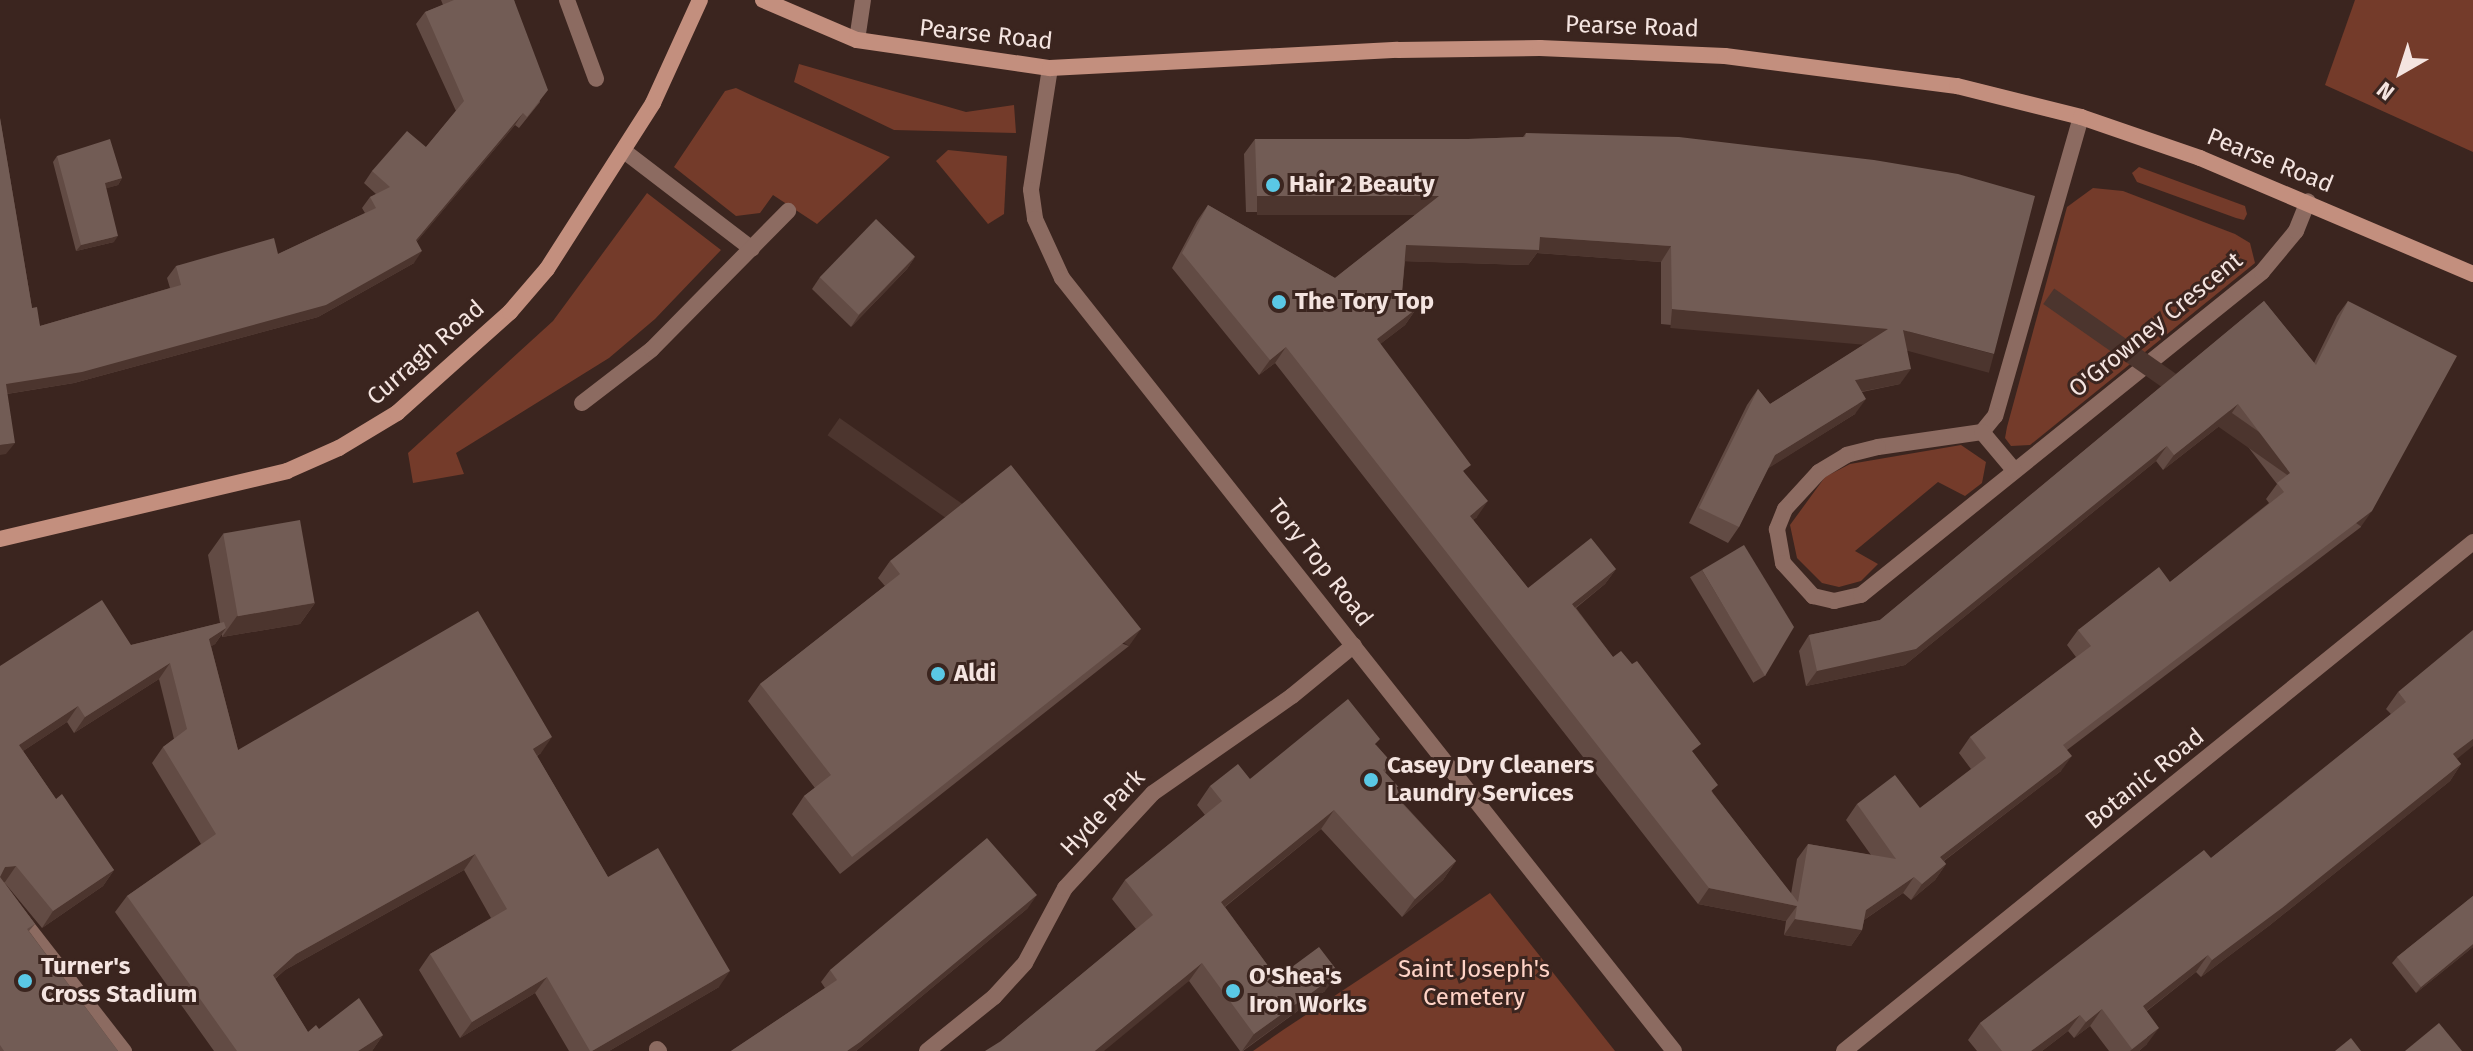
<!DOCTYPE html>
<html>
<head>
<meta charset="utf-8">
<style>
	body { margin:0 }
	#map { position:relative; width:2473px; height:1051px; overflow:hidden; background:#3b251f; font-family:"Fira Sans",sans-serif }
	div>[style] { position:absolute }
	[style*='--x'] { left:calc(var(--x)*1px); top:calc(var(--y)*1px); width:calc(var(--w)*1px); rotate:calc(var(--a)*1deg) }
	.green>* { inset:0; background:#743b2a }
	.street>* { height:16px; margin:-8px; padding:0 8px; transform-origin:8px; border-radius:8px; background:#8c6b61 }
	.secondary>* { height:16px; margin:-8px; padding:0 8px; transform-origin:8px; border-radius:8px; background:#c38f7e }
	.wall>* { inset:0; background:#624b44; transform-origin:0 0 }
	.shaded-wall>* { inset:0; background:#4c352e; transform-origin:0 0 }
	.building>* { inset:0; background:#725c55; transform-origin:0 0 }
	.dots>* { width:22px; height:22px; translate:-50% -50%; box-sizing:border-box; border:4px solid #3b251f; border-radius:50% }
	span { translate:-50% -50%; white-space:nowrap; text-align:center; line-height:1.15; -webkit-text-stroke:6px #3b251f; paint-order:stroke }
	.street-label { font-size:24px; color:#f4e4e0 }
	.poi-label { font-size:24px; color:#f4e4e0; font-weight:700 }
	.left { translate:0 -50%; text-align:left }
	.park-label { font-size:24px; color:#ffd3c6 }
	.north { position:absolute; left:2361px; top:32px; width:80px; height:80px; -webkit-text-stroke:6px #3b251f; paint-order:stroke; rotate:219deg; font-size:22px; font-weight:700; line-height:32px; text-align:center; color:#f4e4e0 }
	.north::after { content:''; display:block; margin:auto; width:28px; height:36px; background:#f4e4e0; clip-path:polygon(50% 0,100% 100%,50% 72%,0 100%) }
</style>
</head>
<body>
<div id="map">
	<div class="green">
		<div style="clip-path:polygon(2355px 0,2473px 0,2473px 152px,2325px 85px)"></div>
		<div style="clip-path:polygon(799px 64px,966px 112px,1014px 105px,1016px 133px,894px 130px,794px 82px)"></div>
		<div style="clip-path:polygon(736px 88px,753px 96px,890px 157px,817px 224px,773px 195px,760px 213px,736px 216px,674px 167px,725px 91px)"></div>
		<div style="clip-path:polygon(948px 150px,1007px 156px,1004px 214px,988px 224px,936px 161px)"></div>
		<div style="clip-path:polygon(2139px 167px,2245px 206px,2247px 214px,2244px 220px,2236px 218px,2137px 182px,2132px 173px)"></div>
		<div style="clip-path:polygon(2093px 188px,2123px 191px,2235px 234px,2250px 243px,2255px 263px,2030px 445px,2011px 446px,2005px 438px,2007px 427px,2067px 207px)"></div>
		<div style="clip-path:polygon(647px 193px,721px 250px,655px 319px,609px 358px,456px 453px,464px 474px,413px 483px,408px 453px,553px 321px)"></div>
		<div style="clip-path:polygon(1961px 445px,1986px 462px,1982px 483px,1965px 496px,1938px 482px,1855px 551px,1878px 564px,1861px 581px,1839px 587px,1822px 583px,1797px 558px,1790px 525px,1825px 477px,1850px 464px)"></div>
		<div style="clip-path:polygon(1490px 893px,1615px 1051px,1253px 1051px,1283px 1030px)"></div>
	</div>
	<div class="street">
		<div style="--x:567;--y:0;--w:84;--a:69.8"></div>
		<div style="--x:857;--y:40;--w:40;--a:-81.5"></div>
		<div style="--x:1050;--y:68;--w:123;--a:98.9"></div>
		<div style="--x:1031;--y:190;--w:29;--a:82"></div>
		<div style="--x:1035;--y:219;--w:65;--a:65.4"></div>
		<div style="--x:1062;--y:278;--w:986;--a:51.63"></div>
		<div style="--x:2081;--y:117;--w:311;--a:106"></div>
		<div style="--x:1995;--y:416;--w:21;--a:129"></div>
		<div style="--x:1982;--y:432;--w:105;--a:171.8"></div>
		<div style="--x:1878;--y:447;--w:32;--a:166"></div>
		<div style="--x:1847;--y:455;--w:33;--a:149"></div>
		<div style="--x:1819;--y:472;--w:50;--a:132.6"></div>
		<div style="--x:1785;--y:509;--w:22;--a:112"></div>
		<div style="--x:1777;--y:529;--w:35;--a:80"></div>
		<div style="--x:1783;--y:563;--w:45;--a:47.7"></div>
		<div style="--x:1813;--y:596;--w:22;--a:13"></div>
		<div style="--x:1834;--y:601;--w:28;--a:-13"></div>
		<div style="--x:1861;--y:595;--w:515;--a:-38.85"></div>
		<div style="--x:2262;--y:272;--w:53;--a:-50.3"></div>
		<div style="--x:2296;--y:231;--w:32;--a:-68"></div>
		<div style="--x:624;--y:151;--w:161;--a:37.4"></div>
		<div style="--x:582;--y:403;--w:88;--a:-37.6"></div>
		<div style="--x:652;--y:349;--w:194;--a:-45.4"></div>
		<div style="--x:1982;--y:432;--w:50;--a:49.9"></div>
		<div style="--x:0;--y:892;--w:202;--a:52.1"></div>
		<div style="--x:657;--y:1049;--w:3;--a:45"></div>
		<div style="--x:927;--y:1051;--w:86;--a:-38.9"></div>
		<div style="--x:994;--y:997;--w:46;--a:-47.6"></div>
		<div style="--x:1025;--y:963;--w:85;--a:-61.9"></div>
		<div style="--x:1065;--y:888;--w:129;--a:-47.2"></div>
		<div style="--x:1153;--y:793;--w:169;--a:-34.9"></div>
		<div style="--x:1292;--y:696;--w:80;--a:-39.4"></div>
		<div style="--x:1844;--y:1051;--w:809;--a:-38.98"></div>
	</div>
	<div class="secondary">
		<div style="--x:763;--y:0;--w:102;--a:23.1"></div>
		<div style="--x:857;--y:40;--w:195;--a:8.3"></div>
		<div style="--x:1050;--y:68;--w:348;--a:-3"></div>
		<div style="--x:1398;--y:50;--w:142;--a:-0.8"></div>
		<div style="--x:1540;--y:48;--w:185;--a:2.5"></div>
		<div style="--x:1725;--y:56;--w:234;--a:7.4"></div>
		<div style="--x:1957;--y:86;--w:128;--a:14"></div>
		<div style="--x:2081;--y:117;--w:126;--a:19"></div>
		<div style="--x:2200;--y:158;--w:297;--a:23"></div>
		<div style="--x:0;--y:539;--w:295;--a:-13.3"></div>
		<div style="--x:287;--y:471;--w:57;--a:-23.9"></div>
		<div style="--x:339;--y:448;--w:68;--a:-31.1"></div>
		<div style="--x:397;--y:413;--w:152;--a:-41.8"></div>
		<div style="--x:510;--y:312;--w:57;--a:-49.3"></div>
		<div style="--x:547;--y:269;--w:197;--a:-57.4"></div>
		<div style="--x:653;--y:103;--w:113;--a:-65.5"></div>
	</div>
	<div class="wall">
		<div style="clip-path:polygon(441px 0,514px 0,540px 102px,519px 128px,515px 125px,417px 241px,414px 263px,318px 317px,74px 383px,7px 394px,6px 454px,0 118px,32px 308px,40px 326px,170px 288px,167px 278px,176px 266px,278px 254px,365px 213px,362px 208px,370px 197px,376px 194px,364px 183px,372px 171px,426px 147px,456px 111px,416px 24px,425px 12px,443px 5px)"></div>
		<div style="clip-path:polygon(1526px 133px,1983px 370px,1907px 350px,1900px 384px,1862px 392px,1855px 414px,1768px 468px,1739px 527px,1728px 543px,1689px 523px,1747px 405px,1758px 389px,1770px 404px,1865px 344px,1661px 324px,1661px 262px,1537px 253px,1528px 265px,1405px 261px,1402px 292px,1416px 309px,1405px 325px,1380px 344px,1465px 474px,1477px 517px,1473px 520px,1528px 588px,1616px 569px,1605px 584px,1576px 608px,1613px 657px,1694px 754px,1713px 793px,1791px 894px,1797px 859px,1808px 844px,1871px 855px,1846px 820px,1857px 804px,1920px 808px,1971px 769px,1959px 753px,1970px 737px,2076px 657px,2067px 645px,2078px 630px,2170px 582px,2269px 503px,2266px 499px,2277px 484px,2227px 420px,2163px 470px,2156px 461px,1905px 665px,1806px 686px,1799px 651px,1809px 635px,1880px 620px,2264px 301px,2314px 363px,2337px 316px,2348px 301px,2361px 527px,2067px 750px,2061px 771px,1944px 861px,1946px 864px,1935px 880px,1911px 900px,1903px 893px,1864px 920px,1862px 930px,1851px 946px,1784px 935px,1786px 921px,1698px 904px,1275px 363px,1259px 375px,1172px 268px,1197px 221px,1208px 205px,1335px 278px,1419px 212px,1246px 212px,1244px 154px,1255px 139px,1468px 139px,1523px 137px)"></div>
		<div style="clip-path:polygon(57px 156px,122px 178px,118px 185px,106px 188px,114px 242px,76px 251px,53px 162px)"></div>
		<div style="clip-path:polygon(915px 257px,907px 269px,851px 327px,812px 289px,820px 277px)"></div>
		<div style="clip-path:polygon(223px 534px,315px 603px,300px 624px,222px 637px,222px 634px,215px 644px,211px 646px,238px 750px,541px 753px,537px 756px,608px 877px,719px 987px,609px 1051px,569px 1051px,535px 993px,460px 1038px,419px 970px,430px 954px,491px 918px,464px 870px,285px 970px,275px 979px,308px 1032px,319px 1029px,383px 1035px,372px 1051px,214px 1051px,115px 912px,127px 896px,201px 844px,152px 763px,163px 747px,174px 739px,159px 679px,74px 733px,67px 722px,23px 751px,56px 799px,114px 870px,103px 886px,42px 928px,4px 882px,35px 924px,29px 931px,118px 1051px,0 1051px,0 666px,131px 645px,220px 623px,208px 555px)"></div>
		<div style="clip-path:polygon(890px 561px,1129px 646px,840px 874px,792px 814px,804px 796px,815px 788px,748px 701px,760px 684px,885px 586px,878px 578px)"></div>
		<div style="left:1702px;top:570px;width:123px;height:14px;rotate:59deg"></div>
		<div style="clip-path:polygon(2398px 692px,2461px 764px,2450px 781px,2270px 925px,2201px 977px,2196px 972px,2147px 1011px,2147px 1044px,2139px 1051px,2109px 1051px,2090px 1026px,2074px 1038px,2068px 1031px,2042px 1051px,1977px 1051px,1968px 1040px,1980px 1023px,2211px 858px,2391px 714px,2386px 709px)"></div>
		<div style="clip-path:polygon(1376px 745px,1392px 763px,1385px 773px,1404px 793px,1400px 800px,1456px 861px,1443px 880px,1402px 917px,1321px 829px,1225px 907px,1277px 978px,1325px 991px,1243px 1051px,1240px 1051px,1189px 981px,1001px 1041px,1136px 929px,1112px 899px,1125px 880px,1205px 815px,1197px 805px,1210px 786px,1250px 779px)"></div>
		<div style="clip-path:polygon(2473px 896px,2473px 947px,2416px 993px,2392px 963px,2397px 957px)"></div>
		<div style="clip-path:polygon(1028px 908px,856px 1051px,731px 1051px,825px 988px,821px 982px,830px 970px)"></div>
	</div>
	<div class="shaded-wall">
		<div style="clip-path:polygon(523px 113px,515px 125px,408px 252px,416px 240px)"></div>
		<div style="clip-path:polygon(122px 178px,118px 185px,101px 190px,105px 183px)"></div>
		<div style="left:1257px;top:196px;width:182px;height:19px"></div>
		<div style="clip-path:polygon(118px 236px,114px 242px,76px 251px,81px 245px)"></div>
		<div style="clip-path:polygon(1540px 237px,1671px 246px,1661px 262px,1537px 253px,1528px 265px,1395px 261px,1406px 245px)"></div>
		<div style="clip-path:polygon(422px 251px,414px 263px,318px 317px,74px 383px,0 395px,6px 384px)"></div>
		<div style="clip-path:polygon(915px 257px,907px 269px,851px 327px,859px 315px)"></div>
		<div style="clip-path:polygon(1416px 309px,1405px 325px,1366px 355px,1377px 339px)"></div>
		<div style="left:1672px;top:309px;width:217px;height:19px;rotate:5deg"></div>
		<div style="left:1903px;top:330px;width:94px;height:19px;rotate:15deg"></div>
		<div style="clip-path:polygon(1286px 347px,1275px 363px,1259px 375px,1270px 360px)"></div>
		<div style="clip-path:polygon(1911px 369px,1900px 384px,1844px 395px,1855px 380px)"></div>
		<div style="clip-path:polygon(1866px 399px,1855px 414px,1764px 471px,1775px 455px)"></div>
		<div style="clip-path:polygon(2238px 404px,2227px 420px,2163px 470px,2174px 455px)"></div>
		<div style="clip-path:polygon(15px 443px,6px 454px,0 455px,0 445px)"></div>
		<div style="clip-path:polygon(2167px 446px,2156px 461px,1905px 665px,1806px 686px,1817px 671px)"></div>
		<div style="clip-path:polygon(1488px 501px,1477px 517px,1459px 531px,1470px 516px)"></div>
		<div style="left:2372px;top:511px;width:19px;height:388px;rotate:125deg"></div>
		<div style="clip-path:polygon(1616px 569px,1605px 584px,1561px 619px,1572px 604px)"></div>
		<div style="clip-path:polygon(315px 603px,300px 624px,222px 637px,237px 616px)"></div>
		<div style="clip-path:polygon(226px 628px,215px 644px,198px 655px,209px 639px)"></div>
		<div style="left:1141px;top:629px;width:21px;height:368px;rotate:125deg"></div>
		<div style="clip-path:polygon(170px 663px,159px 679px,74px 733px,85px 717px)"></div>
		<div style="clip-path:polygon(78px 706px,67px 722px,8px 761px,19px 745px)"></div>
		<div style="clip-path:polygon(552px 737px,541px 753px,521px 765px,533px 749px)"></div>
		<div style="clip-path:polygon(2473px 739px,2473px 746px,2442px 771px,2453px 754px)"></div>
		<div style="clip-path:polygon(2072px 756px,2061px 771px,1929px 872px,1940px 857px)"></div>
		<div style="clip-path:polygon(2461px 764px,2450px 781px,2424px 802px,2270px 925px,2201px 977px,2212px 960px)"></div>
		<div style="clip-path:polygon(1334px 810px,1321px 829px,1208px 920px,1221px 902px)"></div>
		<div style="clip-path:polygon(475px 854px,464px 870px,285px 970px,261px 991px,273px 975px,296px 954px)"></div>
		<div style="clip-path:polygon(1456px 861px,1443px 880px,1402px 917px,1415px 899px)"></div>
		<div style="clip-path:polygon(1946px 864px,1935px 880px,1911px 900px,1922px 884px)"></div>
		<div style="clip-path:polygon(16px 866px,5px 882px,0 883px,0 874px,5px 867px)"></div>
		<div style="clip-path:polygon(114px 870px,103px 886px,42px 928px,53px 911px)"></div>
		<div style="clip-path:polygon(1914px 877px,1903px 893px,1855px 926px,1866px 910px)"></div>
		<div style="clip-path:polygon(1709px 888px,1797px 906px,1786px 921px,1698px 904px)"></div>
		<div style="clip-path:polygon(1037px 895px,1028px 908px,856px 1051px,847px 1051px)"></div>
		<div style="clip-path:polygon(1795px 919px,1862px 930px,1851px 946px,1784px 935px)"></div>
		<div style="clip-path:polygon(2473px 944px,2473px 947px,2416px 993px,2421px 987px)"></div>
		<div style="clip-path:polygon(2208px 955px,2196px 972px,2131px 1023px,2143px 1006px)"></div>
		<div style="clip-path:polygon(1202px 963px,1189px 981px,1104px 1051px,1095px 1051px)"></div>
		<div style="clip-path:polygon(730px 971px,719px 987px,609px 1051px,592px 1051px)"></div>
		<div style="clip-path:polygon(1339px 973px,1325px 991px,1242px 1051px,1254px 1034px)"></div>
		<div style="clip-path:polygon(547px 977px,535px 993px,460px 1038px,472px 1022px)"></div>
		<div style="clip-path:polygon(2102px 1009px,2090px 1026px,2074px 1038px,2086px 1022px)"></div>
		<div style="clip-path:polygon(2080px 1015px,2068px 1031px,2042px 1051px,2031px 1051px)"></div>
		<div style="clip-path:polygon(2159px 1028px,2147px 1044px,2139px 1051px,2130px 1051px)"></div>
		<div style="clip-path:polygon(383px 1035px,372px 1051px,358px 1051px)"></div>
	</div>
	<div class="building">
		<div style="clip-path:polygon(454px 0,514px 0,548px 90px,527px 117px,523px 113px,416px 240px,422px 251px,326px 305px,82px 372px,6px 384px,15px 443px,0 445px,0 118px,32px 308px,37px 307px,40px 326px,181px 285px,176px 266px,274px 238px,278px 254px,376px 208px,370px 197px,390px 187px,372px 171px,407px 131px,426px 147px,464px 101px,425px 12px)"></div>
		<div style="clip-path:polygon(1526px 133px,1679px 137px,1874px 160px,1958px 174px,2035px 196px,1994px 354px,1903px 330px,1911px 369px,1855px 380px,1866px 399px,1775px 455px,1739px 527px,1699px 508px,1758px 389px,1770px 404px,1888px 329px,1672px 309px,1671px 246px,1540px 237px,1539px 250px,1406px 245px,1402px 292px,1416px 309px,1377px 339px,1471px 465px,1463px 471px,1488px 501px,1470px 516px,1528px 588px,1591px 538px,1616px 569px,1572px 604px,1613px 657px,1621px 651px,1632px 664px,1637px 661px,1701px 744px,1692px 751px,1718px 785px,1711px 791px,1798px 902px,1808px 844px,1896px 859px,1857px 804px,1895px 775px,1920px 808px,1986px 758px,1970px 737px,2091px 646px,2078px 630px,2159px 567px,2170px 582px,2284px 492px,2277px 483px,2290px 473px,2238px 404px,2174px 455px,2167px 446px,1916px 649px,1817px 671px,1809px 635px,1880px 620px,2264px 301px,2316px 365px,2348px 301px,2457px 356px,2372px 511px,2063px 745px,2072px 756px,1940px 857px,1946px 864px,1922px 884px,1914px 877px,1866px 910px,1862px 930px,1795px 919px,1797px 906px,1709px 888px,1286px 347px,1270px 360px,1182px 253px,1208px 205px,1335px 278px,1439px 196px,1257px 196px,1255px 139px,1468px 139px,1525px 137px)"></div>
		<div style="clip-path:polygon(110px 139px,122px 178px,105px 183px,118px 236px,81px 245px,57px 156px)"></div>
		<div style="left:876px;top:219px;width:54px;height:81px;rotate:44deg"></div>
		<div style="clip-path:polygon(1011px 465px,1141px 629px,852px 857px,804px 796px,831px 775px,760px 684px,900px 574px,890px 561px)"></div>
		<div style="left:300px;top:520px;width:84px;height:78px;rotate:80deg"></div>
		<div style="clip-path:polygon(1744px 545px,1794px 627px,1765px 676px,1702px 570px)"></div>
		<div style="clip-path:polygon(102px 600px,131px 645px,224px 622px,226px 628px,209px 639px,238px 750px,478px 611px,552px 737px,533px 749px,608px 877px,658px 848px,730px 971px,592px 1051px,590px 1051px,547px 977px,472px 1022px,430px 954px,507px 909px,475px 854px,296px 954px,273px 975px,308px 1032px,316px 1025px,319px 1029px,359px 998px,383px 1035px,358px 1051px,237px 1051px,127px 896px,216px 834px,163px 747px,187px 729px,170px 663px,85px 717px,78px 706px,19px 745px,56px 799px,62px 794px,114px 870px,53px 911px,16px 866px,5px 867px,0 877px,35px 924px,27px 929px,118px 1051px,4px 1051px,0 1045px,0 666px)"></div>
		<div style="clip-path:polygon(2473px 630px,2473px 739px,2453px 754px,2461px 764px,2282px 908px,2212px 960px,2208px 955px,2143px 1006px,2159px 1028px,2132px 1049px,2102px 1009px,2086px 1022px,2080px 1015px,2031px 1051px,2002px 1051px,1980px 1023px,2204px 850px,2211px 858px,2278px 805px,2406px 702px,2398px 692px)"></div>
		<div style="clip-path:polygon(1348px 699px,1380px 739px,1375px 744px,1392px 763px,1383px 770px,1404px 793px,1398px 799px,1456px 861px,1415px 899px,1334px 810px,1221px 902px,1277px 978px,1319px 947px,1339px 973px,1254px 1034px,1202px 963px,1095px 1051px,985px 1051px,1001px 1041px,1153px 915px,1125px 880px,1222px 801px,1210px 786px,1238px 764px,1250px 779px)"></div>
		<div style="clip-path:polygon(987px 838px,1037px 895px,860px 1042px,847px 1051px,731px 1051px,837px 980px,830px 970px)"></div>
		<div style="clip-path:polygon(2473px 896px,2473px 944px,2421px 987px,2397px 957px)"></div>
		<div style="clip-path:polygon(2439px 1023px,2462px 1051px,2405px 1051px)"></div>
		<div style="clip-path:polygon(2351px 1038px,2361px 1051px,2335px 1051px)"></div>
	</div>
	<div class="dots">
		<div style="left:1273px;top:185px;background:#5ac8e5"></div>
		<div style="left:1279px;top:302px;background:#5ac8e5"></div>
		<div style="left:938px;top:674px;background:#5ac8e5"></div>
		<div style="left:1371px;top:780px;background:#5ac8e5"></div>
		<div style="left:25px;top:981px;background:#5ac8e5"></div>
		<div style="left:1233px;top:991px;background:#5ac8e5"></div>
	</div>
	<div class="street-label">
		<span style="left:1632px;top:27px;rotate:2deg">Pearse Road</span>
		<span style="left:986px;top:35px;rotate:6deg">Pearse Road</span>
		<span style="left:2270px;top:161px;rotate:22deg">Pearse Road</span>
		<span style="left:2156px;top:325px;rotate:-39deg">O'Growney Crescent</span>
		<span style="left:426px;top:353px;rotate:-41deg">Curragh Road</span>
		<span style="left:1320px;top:563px;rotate:52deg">Tory Top Road</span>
		<span style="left:2145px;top:779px;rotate:-39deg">Botanic Road</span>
		<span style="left:1103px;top:813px;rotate:-46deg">Hyde Park</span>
	</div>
	<div class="poi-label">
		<span class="left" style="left:1289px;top:185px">Hair 2 Beauty</span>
		<span class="left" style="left:1295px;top:302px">The Tory Top</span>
		<span class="left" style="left:954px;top:674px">Aldi</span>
		<span class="left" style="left:1387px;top:780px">Casey Dry Cleaners<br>Laundry Services</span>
		<span class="left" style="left:41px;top:981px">Turner's<br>Cross Stadium</span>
		<span class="left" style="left:1249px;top:991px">O'Shea's<br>Iron Works</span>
	</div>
	<div class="park-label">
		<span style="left:1474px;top:984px">Saint Joseph's<br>Cemetery</span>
	</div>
	<div class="north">N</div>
</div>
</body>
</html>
